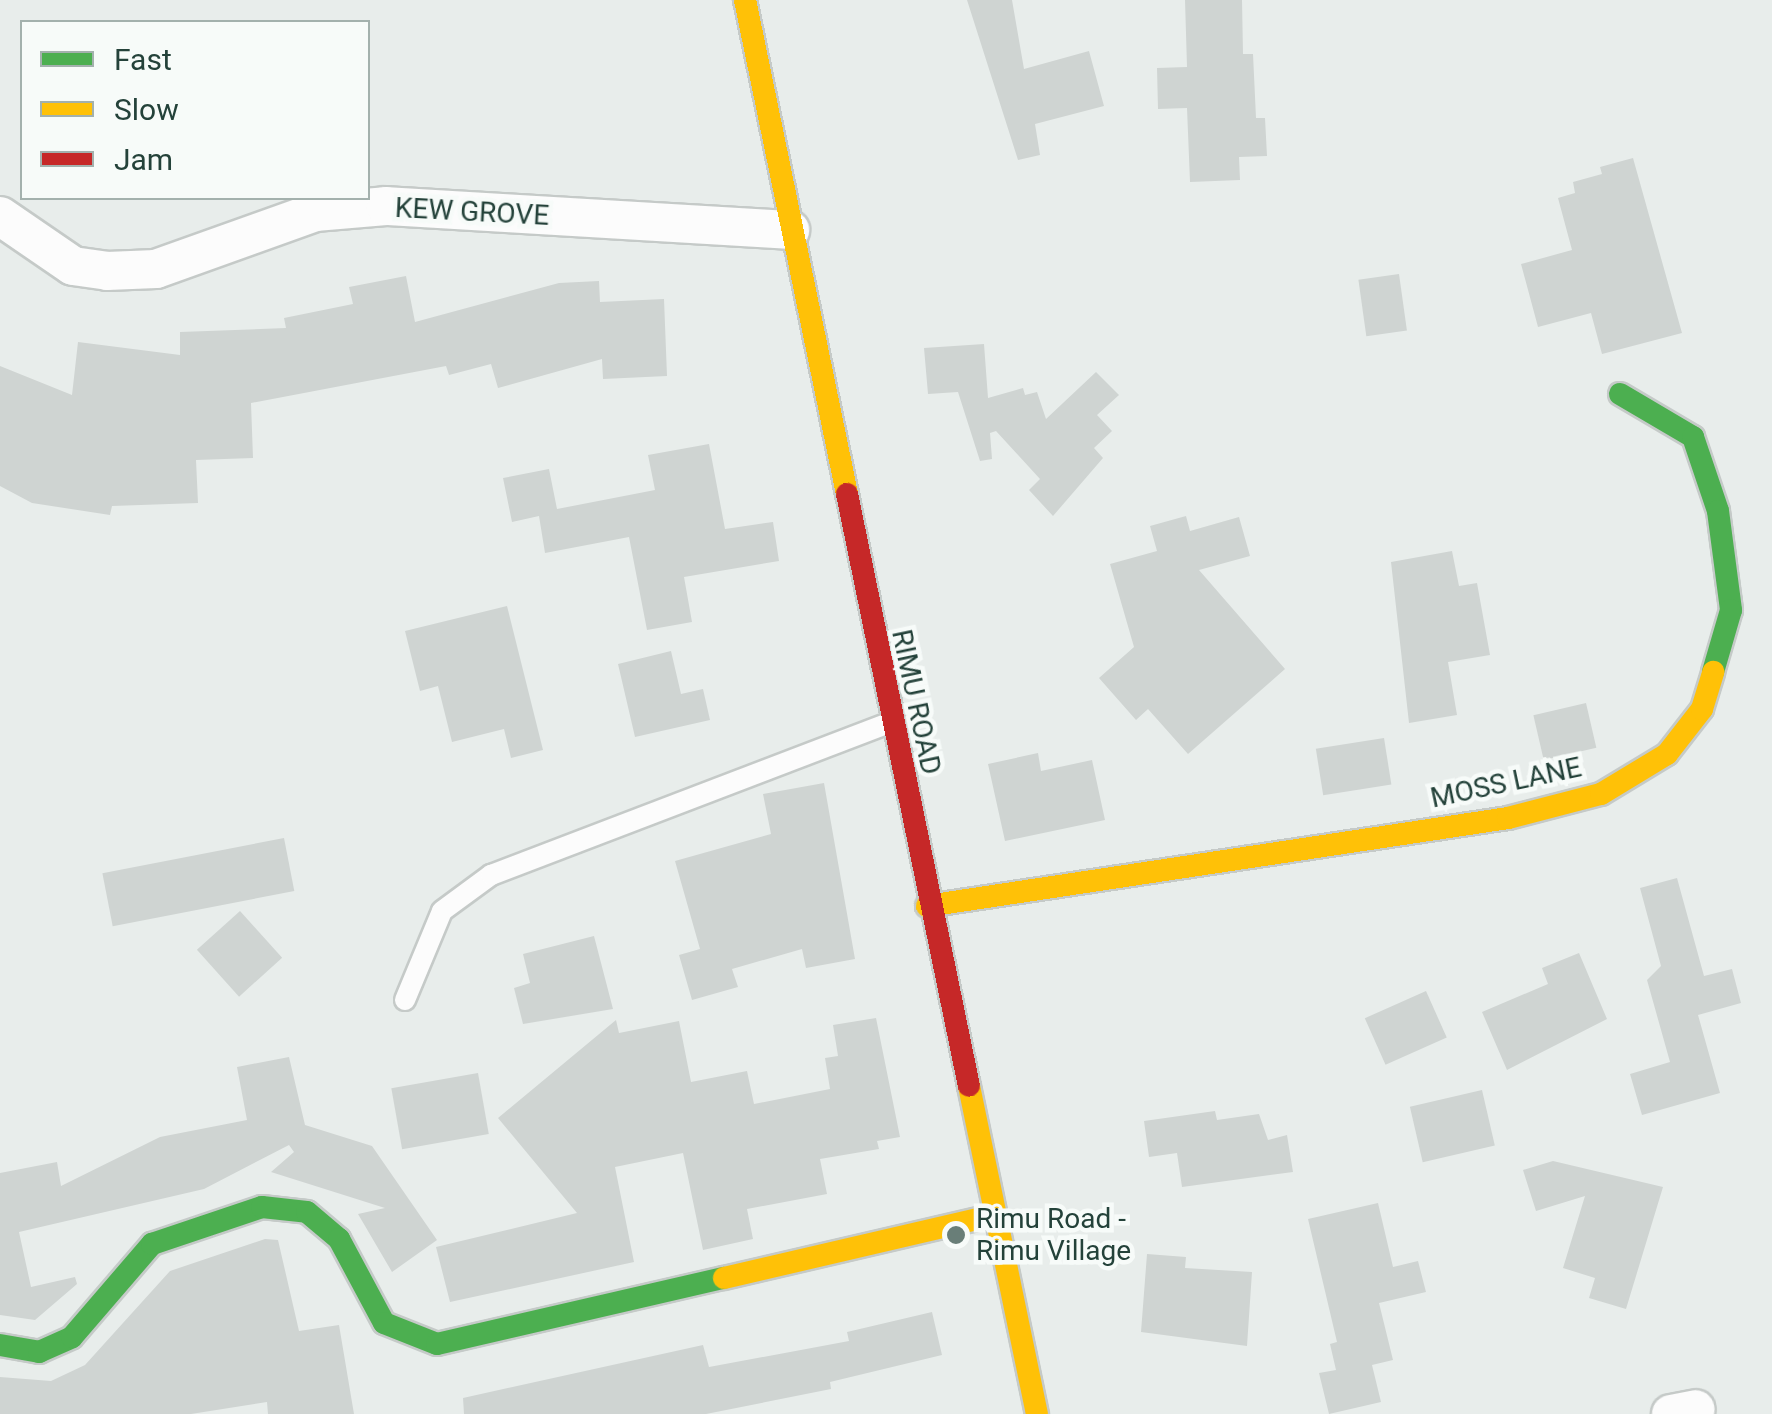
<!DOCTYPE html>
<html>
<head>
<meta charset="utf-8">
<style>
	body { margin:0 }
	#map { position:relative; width:1772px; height:1414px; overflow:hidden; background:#e8edeb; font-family:Roboto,sans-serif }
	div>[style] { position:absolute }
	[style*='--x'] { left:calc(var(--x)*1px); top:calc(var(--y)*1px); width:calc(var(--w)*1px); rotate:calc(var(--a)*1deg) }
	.building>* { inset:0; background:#cfd4d2; transform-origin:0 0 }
	.roads { filter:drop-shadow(2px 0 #c5cac8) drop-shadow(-2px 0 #c5cac8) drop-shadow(0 2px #c5cac8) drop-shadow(0 -2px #c5cac8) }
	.lane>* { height:20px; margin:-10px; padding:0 10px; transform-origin:10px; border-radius:10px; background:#fcfcfc }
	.street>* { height:38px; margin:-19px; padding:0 19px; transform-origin:19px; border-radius:19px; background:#fcfcfc }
	.fast>* { height:22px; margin:-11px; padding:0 11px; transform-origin:11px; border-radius:11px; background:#4caf50 }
	.slow>* { height:22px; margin:-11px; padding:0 11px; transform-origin:11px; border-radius:11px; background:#ffc107 }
	.jam>* { height:22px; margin:-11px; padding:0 11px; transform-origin:11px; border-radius:11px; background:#c62828 }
	.dots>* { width:28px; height:28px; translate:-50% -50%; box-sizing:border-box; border:5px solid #f7fbf9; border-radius:50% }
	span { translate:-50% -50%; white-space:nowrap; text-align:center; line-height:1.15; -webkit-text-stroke:9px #f7fbf9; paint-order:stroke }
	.street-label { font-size:28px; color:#24423a }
	.poi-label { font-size:28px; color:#24423a }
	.left { translate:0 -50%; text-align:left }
	.legend { position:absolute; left:20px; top:20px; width:350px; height:180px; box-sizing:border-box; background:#f7fbf9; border:2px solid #a3b1ad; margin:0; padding:12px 18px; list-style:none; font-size:30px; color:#24423a }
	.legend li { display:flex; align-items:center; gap:20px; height:50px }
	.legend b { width:50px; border:2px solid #a3b1ad }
</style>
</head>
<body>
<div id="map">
	<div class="building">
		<div style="clip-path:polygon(967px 0,1012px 0,1024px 69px,1089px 51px,1104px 106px,1035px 124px,1040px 155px,1018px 160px)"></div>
		<div style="clip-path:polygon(1185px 0,1242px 0,1243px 54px,1253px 54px,1256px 118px,1265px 118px,1267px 156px,1239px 157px,1240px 180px,1190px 182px,1187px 108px,1158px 109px,1157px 68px,1187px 67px)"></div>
		<div style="clip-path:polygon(1633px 158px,1682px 333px,1602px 354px,1591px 313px,1538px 327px,1521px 264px,1572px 250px,1558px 198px,1575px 193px,1573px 182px,1602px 174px,1600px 167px)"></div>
		<div style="left:1399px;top:274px;width:57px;height:41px;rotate:82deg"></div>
		<div style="clip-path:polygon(406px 276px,415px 322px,559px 283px,599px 281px,600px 302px,664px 299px,667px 376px,603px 379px,602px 359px,498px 388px,491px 364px,449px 375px,446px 366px,251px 403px,253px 458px,196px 460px,198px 503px,112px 506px,110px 515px,32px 503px,0 486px,0 366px,72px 395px,78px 342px,180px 355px,180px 332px,286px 328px,284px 318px,353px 304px,349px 287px)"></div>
		<div style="clip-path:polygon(984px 344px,988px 398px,1023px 388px,1025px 395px,1037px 392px,1046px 419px,1096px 372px,1119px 395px,1097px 415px,1112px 431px,1094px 448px,1103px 458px,1053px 516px,1029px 490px,1040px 479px,996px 431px,990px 433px,992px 459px,980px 461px,958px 392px,928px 394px,924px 348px)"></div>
		<div style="clip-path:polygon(709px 444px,725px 529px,773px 522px,779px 561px,684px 577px,692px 622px,647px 630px,629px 537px,545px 553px,539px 516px,512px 522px,503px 478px,549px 469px,557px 509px,655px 490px,648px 455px)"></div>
		<div style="clip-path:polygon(1186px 516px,1190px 531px,1239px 517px,1250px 556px,1199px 570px,1285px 669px,1188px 754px,1148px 709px,1136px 720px,1099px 678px,1134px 647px,1110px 564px,1157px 551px,1150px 526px)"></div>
		<div style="clip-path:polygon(1452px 551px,1459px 586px,1477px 583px,1490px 655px,1448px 662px,1457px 715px,1409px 723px,1391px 562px)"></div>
		<div style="clip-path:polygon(507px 606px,543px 750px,511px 758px,504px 729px,452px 742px,438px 686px,420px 691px,405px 631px)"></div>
		<div style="clip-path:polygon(671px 651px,681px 694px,703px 689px,710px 720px,635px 737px,618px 664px)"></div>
		<div style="left:1586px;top:703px;width:46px;height:54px;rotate:77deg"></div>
		<div style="left:1384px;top:738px;width:47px;height:69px;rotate:81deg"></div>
		<div style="clip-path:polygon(1038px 753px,1041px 771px,1092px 760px,1105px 820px,1005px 841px,988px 764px)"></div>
		<div style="clip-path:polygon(824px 783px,855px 959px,806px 968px,802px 949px,732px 969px,738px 987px,692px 1000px,679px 955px,700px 949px,675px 861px,771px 834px,763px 794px)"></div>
		<div style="left:284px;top:838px;width:54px;height:185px;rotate:79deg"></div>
		<div style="clip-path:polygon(1677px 878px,1704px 976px,1732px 969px,1741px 1003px,1698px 1015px,1720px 1093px,1642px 1115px,1630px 1074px,1670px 1062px,1647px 980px,1661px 966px,1640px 888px)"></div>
		<div style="left:240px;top:911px;width:63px;height:58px;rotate:48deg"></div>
		<div style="clip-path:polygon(594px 936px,613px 1009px,523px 1024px,514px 988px,530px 983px,523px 954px)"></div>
		<div style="clip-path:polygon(1579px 953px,1607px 1019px,1507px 1070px,1482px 1012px,1548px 984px,1542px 968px)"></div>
		<div style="left:1426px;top:991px;width:51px;height:67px;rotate:66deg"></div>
		<div style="clip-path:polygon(876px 1018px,900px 1137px,877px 1141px,879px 1149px,820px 1159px,827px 1194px,747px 1209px,753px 1239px,703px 1250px,683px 1153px,615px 1167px,634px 1262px,450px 1302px,436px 1247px,577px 1213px,498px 1118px,616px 1020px,619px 1033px,679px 1021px,691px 1082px,747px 1071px,754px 1104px,830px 1089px,825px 1058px,838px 1056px,833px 1025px)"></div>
		<div style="clip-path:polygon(289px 1057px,305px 1125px,372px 1146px,437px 1240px,392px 1272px,358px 1214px,385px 1208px,271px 1172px,294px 1152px,289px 1145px,204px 1189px,19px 1232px,31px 1287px,75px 1277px,77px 1284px,35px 1320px,0 1315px,0 1173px,57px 1162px,61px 1186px,160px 1137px,247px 1120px,237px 1067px)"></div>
		<div style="left:478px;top:1073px;width:62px;height:88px;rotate:80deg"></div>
		<div style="left:1482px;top:1090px;width:57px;height:74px;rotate:77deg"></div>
		<div style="clip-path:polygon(1215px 1111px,1217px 1120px,1259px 1114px,1268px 1140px,1287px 1135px,1293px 1172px,1182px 1187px,1177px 1153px,1149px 1157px,1144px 1121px)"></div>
		<div style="clip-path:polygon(1553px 1161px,1663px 1187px,1626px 1309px,1589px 1298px,1595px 1278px,1563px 1268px,1585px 1196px,1536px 1211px,1523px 1170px)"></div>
		<div style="clip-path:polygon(1378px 1203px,1393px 1267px,1418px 1261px,1426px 1292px,1379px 1303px,1393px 1360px,1372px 1365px,1381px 1402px,1329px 1414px,1319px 1373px,1336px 1370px,1330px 1344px,1337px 1342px,1308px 1219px)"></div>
		<div style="clip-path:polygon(265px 1239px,278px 1240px,299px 1331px,339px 1325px,354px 1414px,268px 1414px,267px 1402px,191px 1414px,0 1414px,0 1377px,51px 1381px,85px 1365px,170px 1271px)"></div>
		<div style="clip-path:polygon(1147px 1254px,1186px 1257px,1185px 1268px,1252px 1272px,1247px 1346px,1141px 1332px)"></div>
		<div style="clip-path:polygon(932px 1312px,942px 1355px,830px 1382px,831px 1389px,706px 1414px,464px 1414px,463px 1398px,703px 1345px,709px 1367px,849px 1341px,847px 1332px)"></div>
	</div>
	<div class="roads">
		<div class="lane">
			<div style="--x:405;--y:1000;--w:96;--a:-67.4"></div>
			<div style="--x:442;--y:911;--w:61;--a:-36.3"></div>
			<div style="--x:491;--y:875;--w:426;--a:-20.9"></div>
		</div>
		<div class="street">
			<div style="--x:0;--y:216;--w:88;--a:34.4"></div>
			<div style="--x:73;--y:266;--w:34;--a:8"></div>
			<div style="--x:107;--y:271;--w:49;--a:-2.3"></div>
			<div style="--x:156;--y:269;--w:169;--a:-19.7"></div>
			<div style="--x:315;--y:212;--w:71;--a:-4.8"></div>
			<div style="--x:386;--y:206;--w:405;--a:3.4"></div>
			<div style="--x:1671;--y:1414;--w:25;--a:-11"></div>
		</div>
		<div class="fast">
			<div style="--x:1620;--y:394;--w:85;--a:30.5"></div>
			<div style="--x:1693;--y:437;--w:78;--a:71.3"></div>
			<div style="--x:1718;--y:511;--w:100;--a:82.5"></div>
			<div style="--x:1731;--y:610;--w:65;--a:106.2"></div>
			<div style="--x:0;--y:1345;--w:40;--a:10"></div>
			<div style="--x:39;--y:1352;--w:36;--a:-24"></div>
			<div style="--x:72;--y:1337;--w:123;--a:-49.3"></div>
			<div style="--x:152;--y:1244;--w:116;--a:-18.6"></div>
			<div style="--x:262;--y:1207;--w:45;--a:6.3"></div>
			<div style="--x:307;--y:1212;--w:42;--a:40.2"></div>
			<div style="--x:339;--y:1239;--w:95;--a:61.8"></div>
			<div style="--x:384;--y:1323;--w:57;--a:21.6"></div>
			<div style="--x:437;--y:1344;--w:294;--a:-13"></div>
		</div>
		<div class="slow">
			<div style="--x:745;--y:0;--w:504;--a:78.33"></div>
			<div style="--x:927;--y:906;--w:588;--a:-8.61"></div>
			<div style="--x:1508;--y:818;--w:96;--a:-14.5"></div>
			<div style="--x:1601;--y:794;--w:77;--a:-31.2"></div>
			<div style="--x:1667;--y:754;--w:57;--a:-52.1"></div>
			<div style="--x:1702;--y:709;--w:39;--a:-73"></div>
			<div style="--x:969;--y:1086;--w:335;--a:78.3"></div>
			<div style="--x:724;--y:1278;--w:274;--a:-13.1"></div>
		</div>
		<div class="jam">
			<div style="--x:847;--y:494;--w:604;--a:78.36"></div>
		</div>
	</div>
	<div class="dots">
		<div style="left:956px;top:1235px;background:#697e78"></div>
	</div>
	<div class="street-label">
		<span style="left:472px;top:212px;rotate:3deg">KEW GROVE</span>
		<span style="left:916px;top:702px;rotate:78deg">RIMU ROAD</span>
		<span style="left:1506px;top:783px;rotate:-12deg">MOSS LANE</span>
	</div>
	<div class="poi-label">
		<span class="left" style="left:976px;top:1235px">Rimu Road -<br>Rimu Village</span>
	</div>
	<ul class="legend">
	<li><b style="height:12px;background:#4caf50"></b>Fast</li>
	<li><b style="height:12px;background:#ffc107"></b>Slow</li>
	<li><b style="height:12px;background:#c62828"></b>Jam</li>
	</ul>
</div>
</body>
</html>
